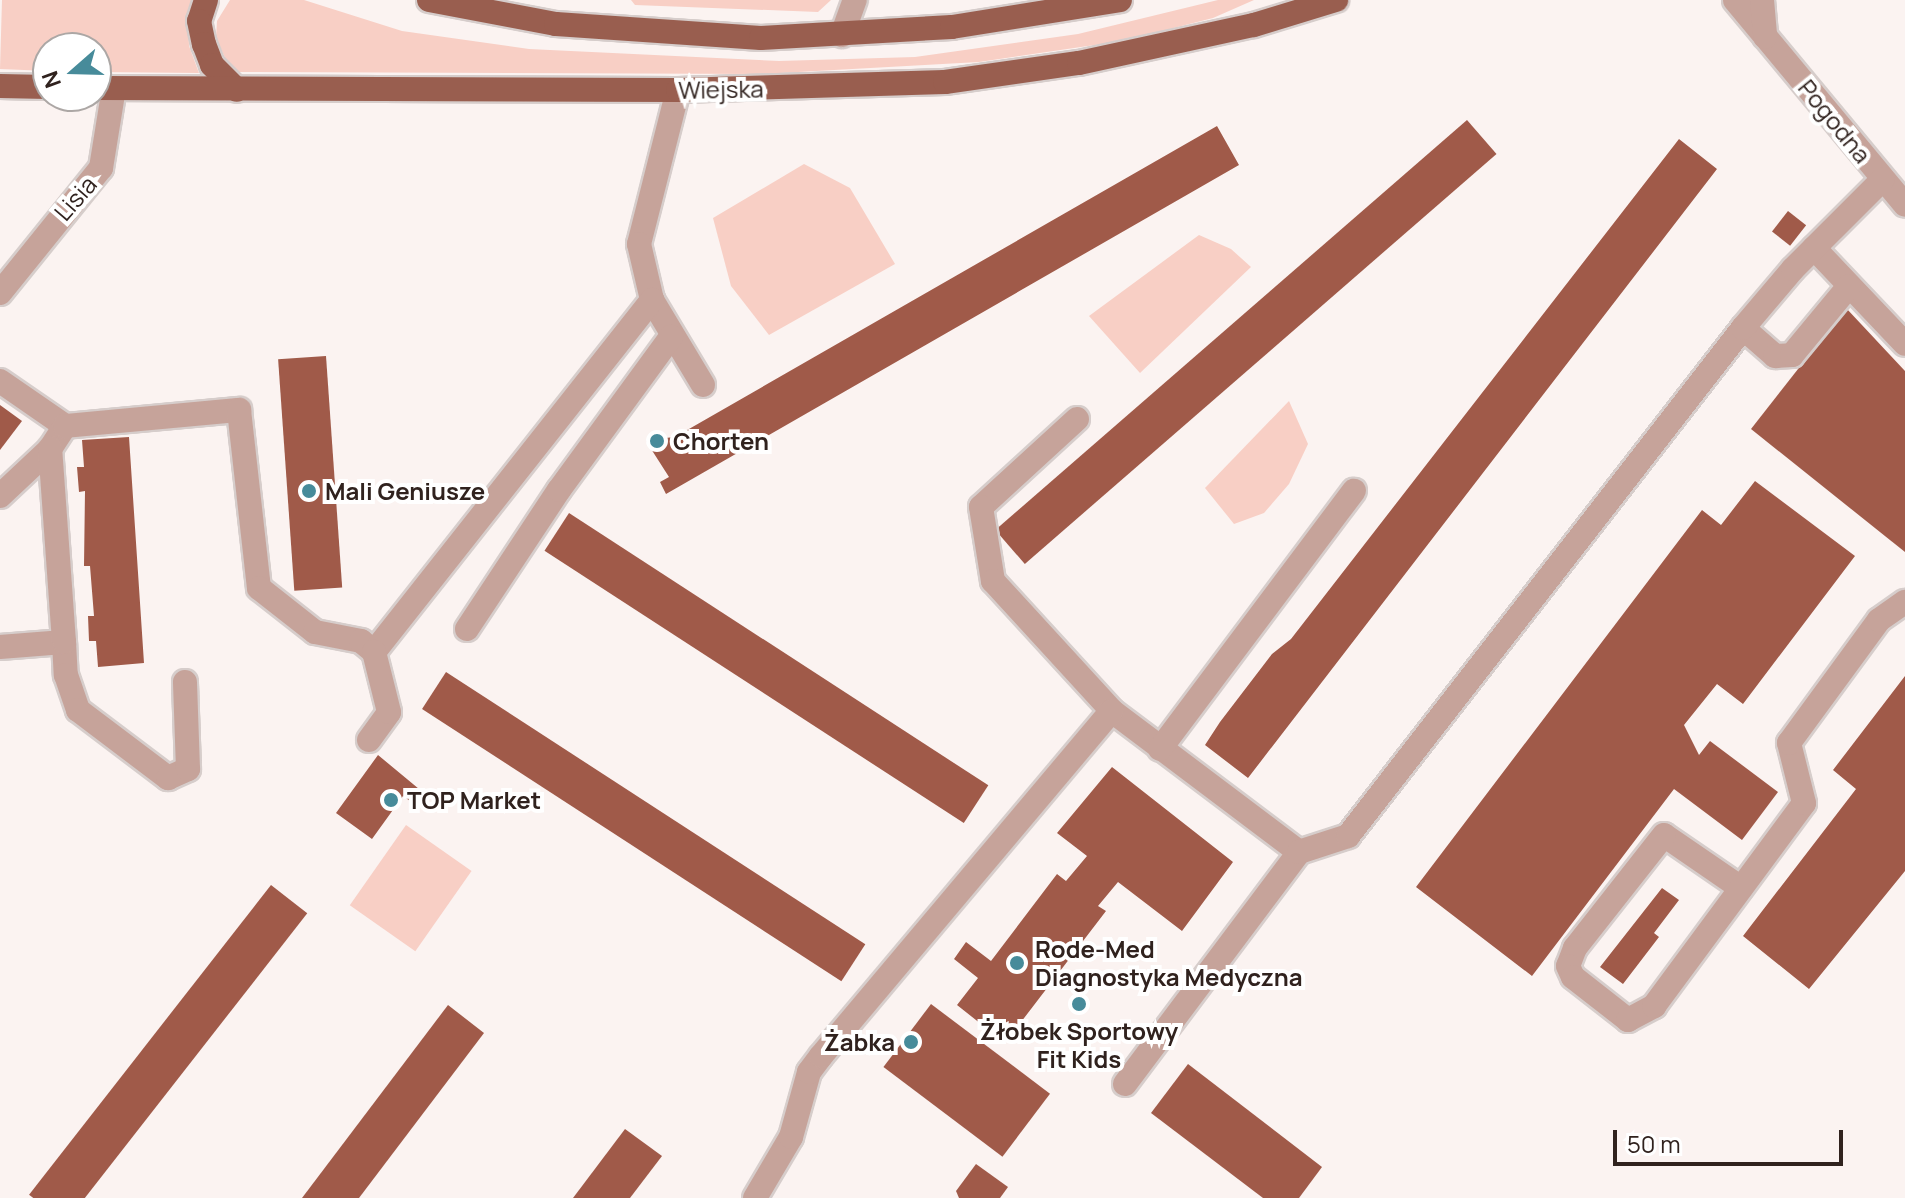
<!DOCTYPE html>
<html>
<head>
<meta charset="utf-8">
<style>
	body { margin:0 }
	#map { position:relative; width:1905px; height:1198px; overflow:hidden; background:#fbf3f1; font-family:Manrope,sans-serif }
	div>[style] { position:absolute }
	[style*='--x'] { left:calc(var(--x)*1px); top:calc(var(--y)*1px); width:calc(var(--w)*1px); rotate:calc(var(--a)*1deg) }
	.green>* { inset:0; background:#f8cfc5; transform-origin:0 0 }
	.building>* { inset:0; background:#a05a49; transform-origin:0 0 }
	.roads { filter:drop-shadow(2px 0 #d6cdcb) drop-shadow(-2px 0 #d6cdcb) drop-shadow(0 2px #d6cdcb) drop-shadow(0 -2px #d6cdcb) }
	.minor>* { height:24px; margin:-12px; padding:0 12px; transform-origin:12px; border-radius:12px; background:#c6a39a }
	.major>* { height:24px; margin:-12px; padding:0 12px; transform-origin:12px; border-radius:12px; background:#995e4f }
	.dots>* { width:22px; height:22px; translate:-50% -50%; box-sizing:border-box; border:4px solid #fff; border-radius:50% }
	span { translate:-50% -50%; white-space:nowrap; text-align:center; line-height:1.15; -webkit-text-stroke:8px #fff; paint-order:stroke }
	.street-label { font-size:24px; color:#30221e }
	.poi-label { font-size:24px; color:#30221e; font-weight:700 }
	.left { translate:0 -50%; text-align:left }
	.right { translate:-100% -50%; text-align:right }
	.north { position:absolute; left:32px; top:32px; width:80px; height:80px; box-sizing:border-box; background:#fff; border:2px solid #aca7a5; border-radius:50%; rotate:250deg; font-size:22px; font-weight:700; line-height:32px; text-align:center; color:#30221e }
	.north::after { content:''; display:block; margin:auto; width:28px; height:36px; background:#478b9a; clip-path:polygon(50% 0,100% 100%,50% 72%,0 100%) }
	.scale { position:absolute; left:1613px; top:1130px; width:230px; height:36px; box-sizing:border-box; border:4px solid #30221e; border-top:0; padding-left:10px; font-size:24px; line-height:28px; white-space:nowrap; color:#30221e; -webkit-text-stroke:6px #fff; paint-order:stroke }
</style>
</head>
<body>
<div id="map">
	<div class="green">
		<div style="clip-path:polygon(2px 0,196px 0,188px 18px,189px 46px,199px 73px,96px 72px,96px 48px,48px 48px,48px 71px,0 69px)"></div>
		<div style="clip-path:polygon(230px 0,304px 0,402px 31px,529px 49px,779px 61px,915px 57px,1078px 34px,1218px 0,1254px 0,1213px 18px,1122px 41px,979px 62px,761px 74px,239px 72px,227px 62px,216px 38px,217px 21px)"></div>
		<div style="clip-path:polygon(631px 0,831px 0,818px 12px,635px 5px)"></div>
		<div style="clip-path:polygon(804px 164px,850px 188px,895px 264px,769px 335px,731px 286px,713px 218px)"></div>
		<div style="clip-path:polygon(1199px 235px,1231px 249px,1251px 267px,1140px 373px,1089px 316px)"></div>
		<div style="clip-path:polygon(1289px 401px,1308px 444px,1289px 484px,1264px 513px,1234px 524px,1205px 488px)"></div>
		<div style="left:406px;top:825px;width:80px;height:98px;rotate:35deg"></div>
	</div>
	<div class="building">
		<div style="left:1467px;top:120px;width:45px;height:625px;rotate:49deg"></div>
		<div style="clip-path:polygon(1217px 126px,1239px 165px,666px 494px,660px 482px,669px 477px,646px 441px,661px 431px,665px 438px,675px 437px)"></div>
		<div style="clip-path:polygon(1679px 139px,1717px 169px,1248px 778px,1205px 745px,1220px 722px,1272px 654px,1291px 639px)"></div>
		<div style="left:1788px;top:211px;width:23px;height:26px;rotate:38deg"></div>
		<div style="clip-path:polygon(1846px 308px,1905px 371px,1905px 552px,1751px 429px)"></div>
		<div style="left:326px;top:356px;width:232px;height:48px;rotate:86deg"></div>
		<div style="clip-path:polygon(0 405px,22px 421px,0 450px)"></div>
		<div style="clip-path:polygon(129px 437px,144px 663px,98px 667px,96px 641px,89px 641px,88px 616px,94px 616px,90px 566px,84px 566px,85px 491px,79px 492px,77px 467px,84px 467px,82px 440px)"></div>
		<div style="clip-path:polygon(1755px 481px,1855px 556px,1743px 704px,1717px 684px,1684px 725px,1699px 755px,1710px 741px,1778px 792px,1742px 840px,1674px 789px,1532px 976px,1416px 887px,1702px 510px,1721px 525px)"></div>
		<div style="left:569px;top:513px;width:500px;height:45px;rotate:33deg"></div>
		<div style="left:446px;top:672px;width:500px;height:44px;rotate:33deg"></div>
		<div style="clip-path:polygon(1905px 676px,1905px 871px,1809px 989px,1743px 936px,1856px 789px,1833px 770px)"></div>
		<div style="clip-path:polygon(378px 755px,419px 789px,410px 801px,403px 796px,372px 839px,336px 813px)"></div>
		<div style="clip-path:polygon(1112px 767px,1233px 862px,1182px 931px,1118px 882px,1098px 906px,1106px 911px,1005px 1043px,957px 1005px,978px 978px,954px 959px,966px 942px,991px 961px,1057px 874px,1066px 881px,1087px 856px,1057px 833px)"></div>
		<div style="left:271px;top:885px;width:46px;height:393px;rotate:38deg"></div>
		<div style="clip-path:polygon(1662px 888px,1679px 900px,1654px 933px,1659px 937px,1623px 984px,1600px 967px)"></div>
		<div style="left:931px;top:1004px;width:149px;height:79px;rotate:37deg"></div>
		<div style="clip-path:polygon(448px 1005px,484px 1033px,359px 1198px,302px 1198px)"></div>
		<div style="clip-path:polygon(1188px 1064px,1322px 1167px,1299px 1198px,1263px 1198px,1151px 1113px)"></div>
		<div style="clip-path:polygon(625px 1129px,662px 1156px,630px 1198px,573px 1198px)"></div>
		<div style="clip-path:polygon(976px 1164px,1008px 1187px,1000px 1198px,959px 1198px,956px 1191px)"></div>
	</div>
	<div class="roads">
		<div class="minor">
			<div style="--x:1735;--y:0;--w:266;--a:50.3"></div>
			<div style="--x:1762;--y:0;--w:37;--a:85"></div>
			<div style="--x:842;--y:35;--w:37;--a:-70"></div>
			<div style="--x:678;--y:90;--w:159;--a:104.2"></div>
			<div style="--x:639;--y:244;--w:57;--a:76.9"></div>
			<div style="--x:652;--y:300;--w:99;--a:59"></div>
			<div style="--x:1814;--y:248;--w:132;--a:46.5"></div>
			<div style="--x:0;--y:293;--w:161;--a:-51.1"></div>
			<div style="--x:101;--y:168;--w:81;--a:-80.8"></div>
			<div style="--x:1743;--y:328;--w:43;--a:41.2"></div>
			<div style="--x:1775;--y:356;--w:17;--a:-3"></div>
			<div style="--x:1792;--y:355;--w:89;--a:-50.4"></div>
			<div style="--x:0;--y:381;--w:79;--a:34.7"></div>
			<div style="--x:1077;--y:419;--w:130;--a:137.5"></div>
			<div style="--x:981;--y:507;--w:75;--a:80.8"></div>
			<div style="--x:993;--y:581;--w:176;--a:47.5"></div>
			<div style="--x:1112;--y:711;--w:234;--a:37"></div>
			<div style="--x:0;--y:496;--w:69;--a:-43.2"></div>
			<div style="--x:50;--y:449;--w:27;--a:-57"></div>
			<div style="--x:65;--y:426;--w:175;--a:-5.3"></div>
			<div style="--x:239;--y:410;--w:179;--a:83.6"></div>
			<div style="--x:259;--y:588;--w:71;--a:38.2"></div>
			<div style="--x:315;--y:632;--w:47;--a:11.1"></div>
			<div style="--x:361;--y:641;--w:17;--a:40"></div>
			<div style="--x:374;--y:652;--w:449;--a:-51.7"></div>
			<div style="--x:467;--y:629;--w:167;--a:-56.5"></div>
			<div style="--x:559;--y:490;--w:190;--a:-53.8"></div>
			<div style="--x:64;--y:642;--w:33;--a:87"></div>
			<div style="--x:66;--y:675;--w:37;--a:71"></div>
			<div style="--x:78;--y:710;--w:113;--a:37.1"></div>
			<div style="--x:168;--y:778;--w:22;--a:-24"></div>
			<div style="--x:188;--y:769;--w:87;--a:-92"></div>
			<div style="--x:0;--y:647;--w:64;--a:-4.5"></div>
			<div style="--x:64;--y:642;--w:194;--a:-94.1"></div>
			<div style="--x:369;--y:740;--w:34;--a:-54"></div>
			<div style="--x:389;--y:712;--w:62;--a:-104"></div>
			<div style="--x:1160;--y:749;--w:323;--a:-53.1"></div>
			<div style="--x:1741;--y:888;--w:93;--a:-145.5"></div>
			<div style="--x:1664;--y:835;--w:144;--a:128.2"></div>
			<div style="--x:1575;--y:948;--w:19;--a:111"></div>
			<div style="--x:1568;--y:966;--w:12;--a:66"></div>
			<div style="--x:1573;--y:977;--w:70;--a:38"></div>
			<div style="--x:1628;--y:1020;--w:30;--a:-28"></div>
			<div style="--x:1654;--y:1006;--w:252;--a:-53.5"></div>
			<div style="--x:1804;--y:803;--w:62;--a:-104"></div>
			<div style="--x:1789;--y:743;--w:152;--a:-53.8"></div>
			<div style="--x:1879;--y:620;--w:32;--a:-35"></div>
			<div style="--x:1125;--y:1084;--w:290;--a:-53.1"></div>
			<div style="--x:1299;--y:852;--w:52;--a:-18.1"></div>
			<div style="--x:1348;--y:836;--w:643;--a:-52.13"></div>
			<div style="--x:1743;--y:328;--w:77;--a:-49.7"></div>
			<div style="--x:1793;--y:269;--w:127;--a:-45"></div>
			<div style="--x:755;--y:1198;--w:71;--a:-59.5"></div>
			<div style="--x:791;--y:1137;--w:67;--a:-74.5"></div>
			<div style="--x:809;--y:1072;--w:20;--a:-53"></div>
			<div style="--x:821;--y:1056;--w:451;--a:-49.9"></div>
		</div>
		<div class="major">
			<div style="--x:206;--y:0;--w:22;--a:108"></div>
			<div style="--x:199;--y:21;--w:24;--a:78"></div>
			<div style="--x:204;--y:44;--w:22;--a:69"></div>
			<div style="--x:212;--y:65;--w:35;--a:45"></div>
			<div style="--x:429;--y:0;--w:129;--a:10.7"></div>
			<div style="--x:556;--y:24;--w:205;--a:3.9"></div>
			<div style="--x:761;--y:38;--w:191;--a:-3.3"></div>
			<div style="--x:952;--y:27;--w:170;--a:-9.1"></div>
			<div style="--x:0;--y:86;--w:48;--a:1.2"></div>
			<div style="--x:96;--y:88;--w:582;--a:0.2"></div>
			<div style="--x:678;--y:90;--w:267;--a:-1.7"></div>
			<div style="--x:945;--y:82;--w:135;--a:-8.1"></div>
			<div style="--x:1079;--y:63;--w:179;--a:-12.3"></div>
			<div style="--x:1254;--y:25;--w:86;--a:-17"></div>
		</div>
	</div>
	<div class="dots">
		<div style="left:657px;top:441px;background:#478b9a"></div>
		<div style="left:309px;top:491px;background:#478b9a"></div>
		<div style="left:391px;top:800px;background:#478b9a"></div>
		<div style="left:1017px;top:963px;background:#478b9a"></div>
		<div style="left:1079px;top:1004px;background:#478b9a"></div>
		<div style="left:911px;top:1042px;background:#478b9a"></div>
	</div>
	<div class="street-label">
		<span style="left:721px;top:89px;rotate:-1deg">Wiejska</span>
		<span style="left:1835px;top:121px;rotate:51deg">Pogodna</span>
		<span style="left:75px;top:198px;rotate:-49deg">Lisia</span>
	</div>
	<div class="poi-label">
		<span class="left" style="left:673px;top:441px">Chorten</span>
		<span class="left" style="left:325px;top:491px">Mali Geniusze</span>
		<span class="left" style="left:407px;top:800px">TOP Market</span>
		<span class="left" style="left:1035px;top:963px">Rode-Med<br>Diagnostyka Medyczna</span>
		<span style="left:1079px;top:1045px">Żłobek Sportowy<br>Fit Kids</span>
		<span class="right" style="left:895px;top:1042px">Żabka</span>
	</div>
	<div class="north">N</div>
	<div class="scale">50 m</div>
</div>
</body>
</html>
